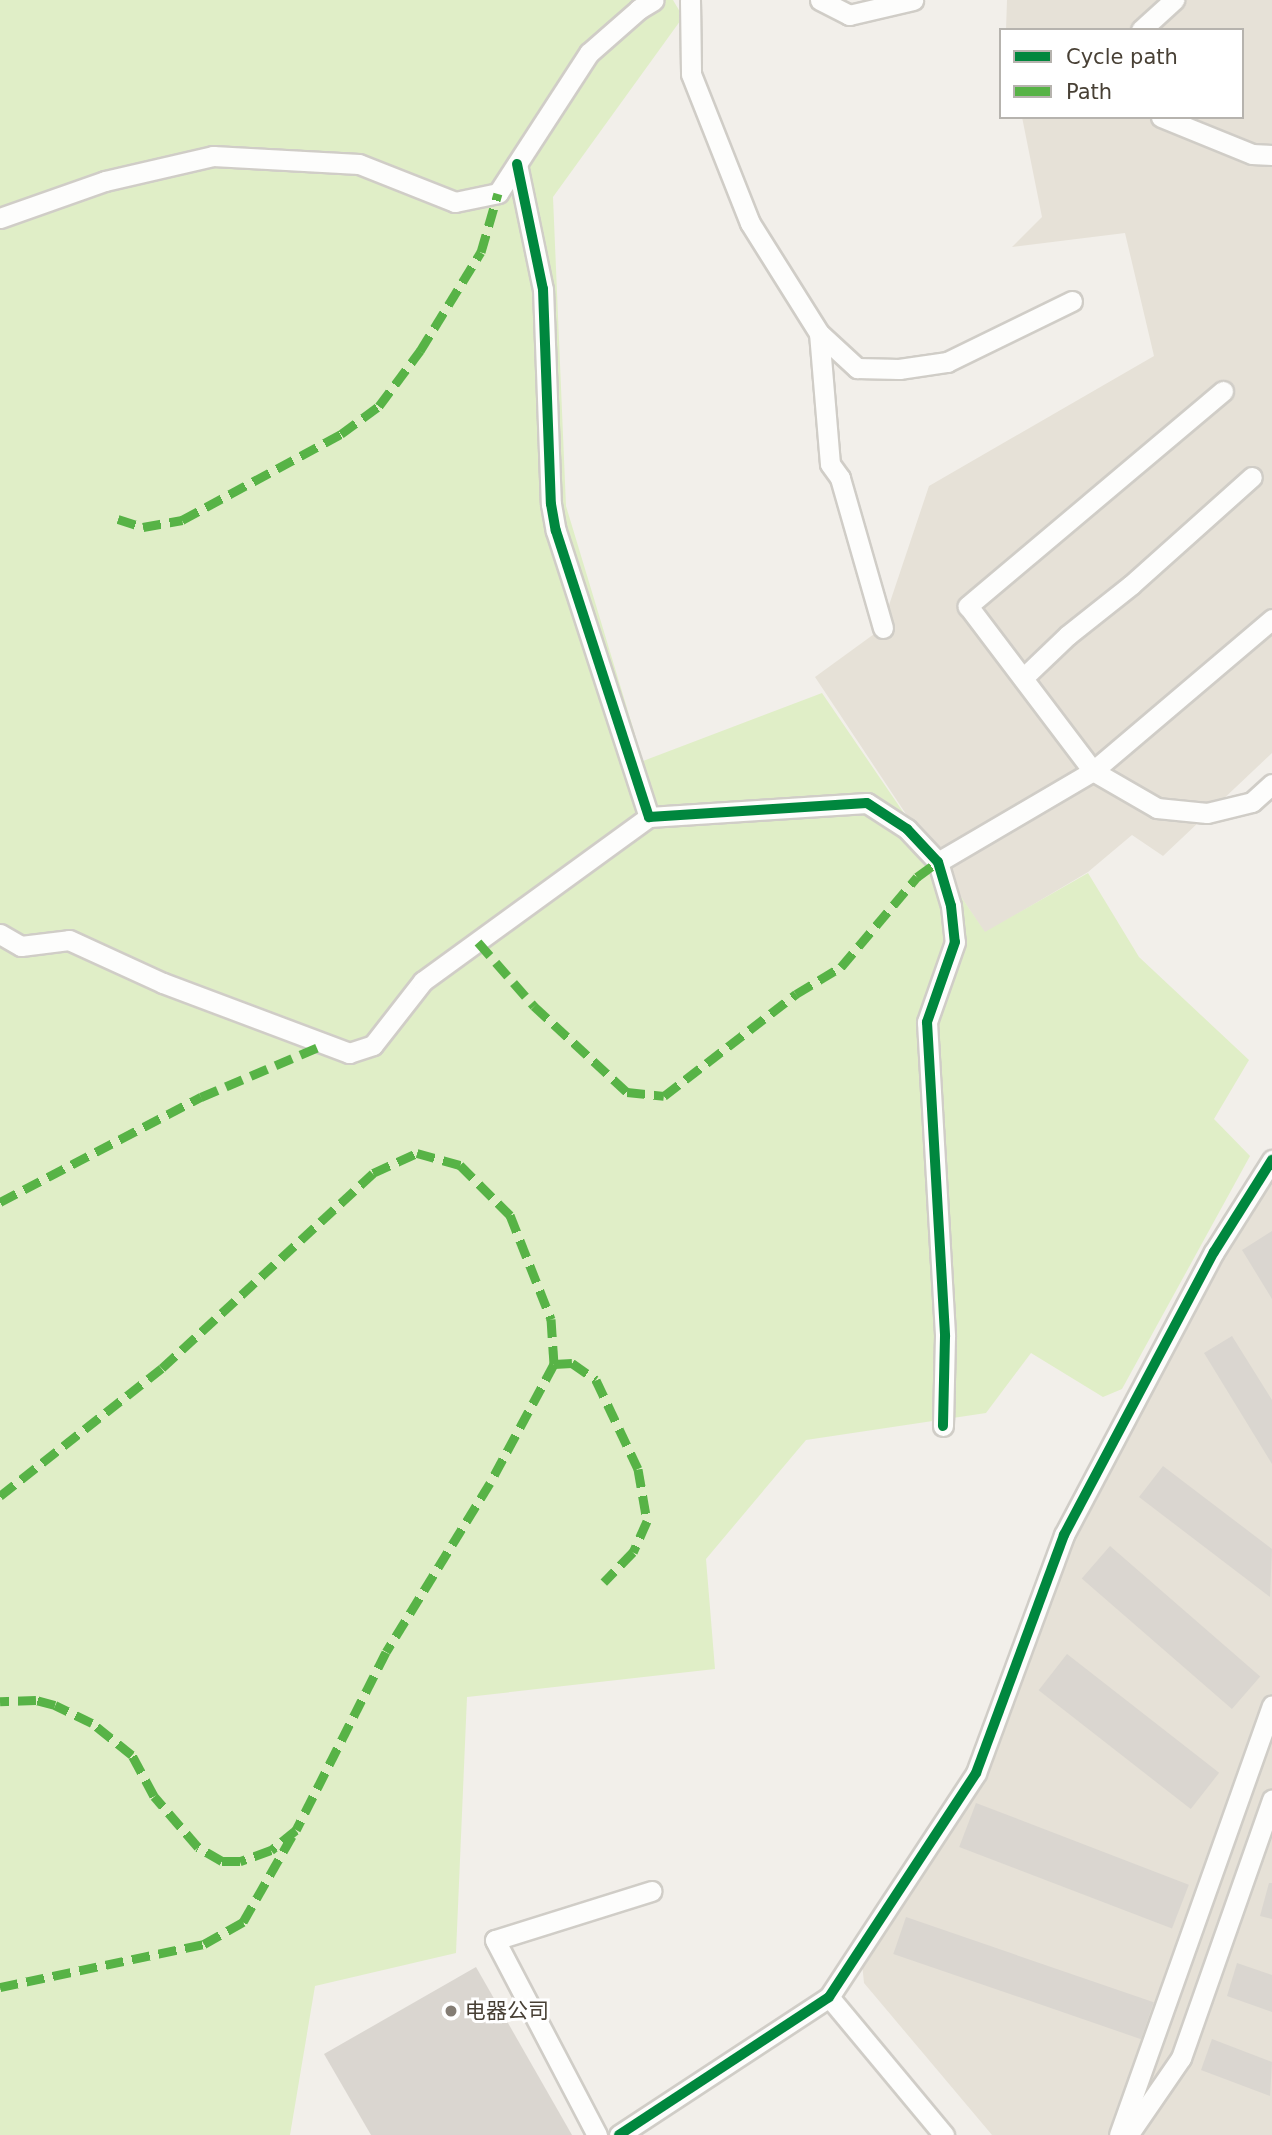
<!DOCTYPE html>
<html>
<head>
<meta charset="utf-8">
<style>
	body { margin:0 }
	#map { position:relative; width:1272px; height:2135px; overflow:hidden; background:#f2efea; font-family:"DejaVu Sans","Noto Sans SC",sans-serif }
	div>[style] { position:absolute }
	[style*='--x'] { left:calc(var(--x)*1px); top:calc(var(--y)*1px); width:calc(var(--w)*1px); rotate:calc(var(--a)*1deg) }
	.residential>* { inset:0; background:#e6e1d7 }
	.green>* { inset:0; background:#e0eec7 }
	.building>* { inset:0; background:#dad6d0; transform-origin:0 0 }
	.roads { filter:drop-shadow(2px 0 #d0cdc7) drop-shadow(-2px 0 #d0cdc7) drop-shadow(0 2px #d0cdc7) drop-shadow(0 -2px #d0cdc7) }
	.minor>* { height:19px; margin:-9.5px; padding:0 9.5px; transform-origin:9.5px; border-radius:9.5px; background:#fdfdfc }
	.quiet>* { height:9px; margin-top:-4.5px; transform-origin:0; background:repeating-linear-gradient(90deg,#57b346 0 18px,transparent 0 27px) }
	.cycleway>* { height:10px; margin:-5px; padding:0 5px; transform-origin:5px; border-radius:5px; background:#00873e }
	.dots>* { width:19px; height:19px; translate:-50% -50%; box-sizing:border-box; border:4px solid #fff; border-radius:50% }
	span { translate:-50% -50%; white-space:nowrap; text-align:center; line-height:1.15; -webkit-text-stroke:6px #fff; paint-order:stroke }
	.poi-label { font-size:21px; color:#484035 }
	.left { translate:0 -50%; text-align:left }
	.legend { position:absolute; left:999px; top:28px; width:245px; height:91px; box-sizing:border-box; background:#fff; border:2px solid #b6b3ae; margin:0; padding:9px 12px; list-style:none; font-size:21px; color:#484035 }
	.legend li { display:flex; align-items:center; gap:14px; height:35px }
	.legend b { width:35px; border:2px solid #b6b3ae }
</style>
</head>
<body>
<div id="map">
	<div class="residential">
		<div style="clip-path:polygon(1007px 0,1272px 0,1272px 753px,1163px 856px,1132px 835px,1088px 872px,985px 933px,815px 677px,881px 629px,929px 486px,1154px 356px,1125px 233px,1012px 247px,1042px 217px,1022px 117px,1242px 117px,1242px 30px,1006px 30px)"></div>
		<div style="clip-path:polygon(1272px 1170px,1272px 2135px,992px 2135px,864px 1983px,862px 1963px,984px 1779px,1069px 1551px,1220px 1259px)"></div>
	</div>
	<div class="green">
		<div style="clip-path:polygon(0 0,673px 0,683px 17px,553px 197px,566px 506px,643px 761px,822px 693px,985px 932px,1088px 873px,1139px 957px,1249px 1060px,1214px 1119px,1250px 1156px,1122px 1389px,1103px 1397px,1031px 1353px,986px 1413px,806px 1440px,706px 1559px,715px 1669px,467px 1697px,456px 1953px,315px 1986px,290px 2135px,0 2135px)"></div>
	</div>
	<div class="building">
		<div style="clip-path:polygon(1272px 1231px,1272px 1299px,1242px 1250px)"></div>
		<div style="clip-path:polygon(1232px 1336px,1272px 1400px,1272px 1464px,1204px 1353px)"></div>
		<div style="clip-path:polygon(1163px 1466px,1272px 1549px,1270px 1597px,1139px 1497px)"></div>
		<div style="left:1110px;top:1546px;width:199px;height:43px;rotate:41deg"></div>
		<div style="left:1067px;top:1654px;width:193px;height:46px;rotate:38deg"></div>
		<div style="left:976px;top:1803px;width:228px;height:47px;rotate:21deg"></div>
		<div style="clip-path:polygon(1269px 1883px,1272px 1883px,1272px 1919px,1260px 1916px)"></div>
		<div style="left:906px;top:1917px;width:262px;height:39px;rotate:19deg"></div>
		<div style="clip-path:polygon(1237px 1963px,1272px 1975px,1272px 2012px,1227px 1996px)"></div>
		<div style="clip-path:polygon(476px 1967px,572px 2135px,371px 2135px,324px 2054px)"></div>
		<div style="clip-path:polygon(1212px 2039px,1272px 2062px,1270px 2096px,1201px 2070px)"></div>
	</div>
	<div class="roads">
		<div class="minor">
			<div style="--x:690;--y:0;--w:74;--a:89.2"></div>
			<div style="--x:691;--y:74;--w:160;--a:68.4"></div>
			<div style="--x:750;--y:223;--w:130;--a:57.9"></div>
			<div style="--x:819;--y:333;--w:52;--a:42.6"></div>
			<div style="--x:857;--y:368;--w:42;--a:1.4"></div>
			<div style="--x:899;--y:369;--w:49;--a:-8.3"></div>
			<div style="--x:947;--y:362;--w:139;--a:-26"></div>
			<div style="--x:820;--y:0;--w:33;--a:27"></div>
			<div style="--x:849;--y:15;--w:66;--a:-13.2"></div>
			<div style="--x:1141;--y:30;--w:45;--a:-42.3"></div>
			<div style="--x:1161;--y:117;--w:98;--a:22.1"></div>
			<div style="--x:1252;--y:154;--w:20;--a:3"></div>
			<div style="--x:517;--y:164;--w:128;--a:78.3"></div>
			<div style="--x:543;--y:289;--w:215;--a:87.9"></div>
			<div style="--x:551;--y:504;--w:27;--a:80"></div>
			<div style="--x:556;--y:531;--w:301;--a:72"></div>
			<div style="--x:649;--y:817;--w:218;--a:-3.7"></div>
			<div style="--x:867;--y:803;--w:48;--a:33"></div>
			<div style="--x:907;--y:829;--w:45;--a:46.8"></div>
			<div style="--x:938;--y:862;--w:46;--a:73.5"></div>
			<div style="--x:951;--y:906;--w:36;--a:84"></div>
			<div style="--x:955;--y:942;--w:85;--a:109.3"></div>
			<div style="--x:927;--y:1022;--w:315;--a:86.7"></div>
			<div style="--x:945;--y:1336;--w:90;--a:91.3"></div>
			<div style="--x:0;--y:218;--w:111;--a:-19.4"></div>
			<div style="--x:105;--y:181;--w:111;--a:-13"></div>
			<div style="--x:213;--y:156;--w:146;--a:3.1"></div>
			<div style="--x:359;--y:164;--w:103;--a:21.6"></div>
			<div style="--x:455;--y:202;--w:44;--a:-11.8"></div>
			<div style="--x:498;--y:193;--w:167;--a:-57"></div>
			<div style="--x:589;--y:53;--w:67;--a:-41.3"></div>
			<div style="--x:639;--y:9;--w:17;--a:-31"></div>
			<div style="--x:819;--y:333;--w:131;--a:85.2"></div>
			<div style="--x:830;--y:464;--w:17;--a:54"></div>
			<div style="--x:840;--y:478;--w:156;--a:74"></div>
			<div style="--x:1223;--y:391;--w:334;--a:139.9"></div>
			<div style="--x:968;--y:606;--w:207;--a:52.9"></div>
			<div style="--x:1093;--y:771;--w:74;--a:30"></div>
			<div style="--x:1157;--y:808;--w:50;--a:5.7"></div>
			<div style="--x:1207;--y:813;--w:46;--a:-13.7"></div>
			<div style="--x:1252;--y:802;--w:27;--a:-42"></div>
			<div style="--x:1023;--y:678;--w:62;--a:-43.7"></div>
			<div style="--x:1068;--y:635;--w:80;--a:-38.4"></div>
			<div style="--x:1131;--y:585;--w:162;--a:-41.8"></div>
			<div style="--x:938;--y:862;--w:180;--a:-30.4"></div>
			<div style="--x:1093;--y:771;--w:235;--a:-40.3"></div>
			<div style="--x:0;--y:934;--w:24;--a:30"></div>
			<div style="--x:21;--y:946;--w:48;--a:-7.1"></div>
			<div style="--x:69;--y:940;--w:103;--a:24.6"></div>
			<div style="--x:163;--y:983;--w:199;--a:20.6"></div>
			<div style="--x:349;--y:1053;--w:25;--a:-18"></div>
			<div style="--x:373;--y:1045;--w:81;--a:-52"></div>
			<div style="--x:423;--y:981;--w:279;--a:-36"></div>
			<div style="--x:829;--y:1997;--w:180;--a:50.2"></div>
			<div style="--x:597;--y:2135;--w:220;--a:-117.6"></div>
			<div style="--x:495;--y:1940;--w:164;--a:-17.4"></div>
			<div style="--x:619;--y:2135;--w:251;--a:-33.3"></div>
			<div style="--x:829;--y:1997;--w:268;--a:-56.7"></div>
			<div style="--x:976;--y:1773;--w:254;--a:-69.7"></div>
			<div style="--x:1064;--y:1535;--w:320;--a:-62.1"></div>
			<div style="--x:1214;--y:1252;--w:109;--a:-57.8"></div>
			<div style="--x:1119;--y:2135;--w:456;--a:-70.4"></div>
			<div style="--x:1128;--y:2135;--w:93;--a:-55.5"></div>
			<div style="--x:1181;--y:2058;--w:274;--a:-70.6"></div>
		</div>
	</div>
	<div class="quiet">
		<div style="--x:118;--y:519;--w:26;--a:18"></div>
		<div style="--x:143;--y:527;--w:40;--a:-10"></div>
		<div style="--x:182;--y:520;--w:181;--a:-28.4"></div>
		<div style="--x:341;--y:434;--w:47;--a:-36.4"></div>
		<div style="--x:379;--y:406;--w:69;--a:-53.3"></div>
		<div style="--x:420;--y:351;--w:116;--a:-58.4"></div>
		<div style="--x:481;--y:252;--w:61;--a:-73.9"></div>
		<div style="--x:478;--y:942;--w:85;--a:48.8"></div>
		<div style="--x:534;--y:1006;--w:127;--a:42.8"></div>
		<div style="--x:627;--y:1092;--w:37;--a:6"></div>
		<div style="--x:664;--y:1096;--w:167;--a:-37.7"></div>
		<div style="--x:796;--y:994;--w:52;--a:-31"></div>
		<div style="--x:841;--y:967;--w:118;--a:-49.8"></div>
		<div style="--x:917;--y:877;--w:26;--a:-36"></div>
		<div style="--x:0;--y:1202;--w:227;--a:-27.6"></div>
		<div style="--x:201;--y:1097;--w:135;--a:-23.1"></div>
		<div style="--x:554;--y:1364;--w:18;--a:-3"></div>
		<div style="--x:572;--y:1363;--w:29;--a:35"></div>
		<div style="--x:596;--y:1380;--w:98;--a:64.7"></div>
		<div style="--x:638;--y:1469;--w:53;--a:80.2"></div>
		<div style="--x:647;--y:1521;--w:34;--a:114"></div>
		<div style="--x:633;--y:1552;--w:42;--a:134"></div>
		<div style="--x:0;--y:1496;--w:206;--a:-38.3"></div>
		<div style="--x:162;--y:1368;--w:287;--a:-42.7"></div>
		<div style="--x:373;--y:1173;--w:48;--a:-24.4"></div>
		<div style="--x:417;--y:1153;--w:45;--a:15.6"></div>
		<div style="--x:460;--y:1165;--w:71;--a:45"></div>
		<div style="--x:510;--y:1215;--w:112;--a:68.5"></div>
		<div style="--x:551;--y:1319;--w:45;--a:86.2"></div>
		<div style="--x:554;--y:1364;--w:135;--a:118.3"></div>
		<div style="--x:490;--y:1483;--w:198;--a:121.6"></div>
		<div style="--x:386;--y:1652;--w:199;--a:116.8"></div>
		<div style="--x:296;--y:1830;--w:32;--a:141"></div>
		<div style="--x:271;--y:1850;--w:33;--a:160"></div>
		<div style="--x:240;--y:1861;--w:18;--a:180"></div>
		<div style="--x:222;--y:1861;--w:28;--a:-150"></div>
		<div style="--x:198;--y:1847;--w:67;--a:-130.8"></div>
		<div style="--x:154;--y:1796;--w:47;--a:-118.2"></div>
		<div style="--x:132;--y:1755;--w:51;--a:-141.3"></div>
		<div style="--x:92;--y:1723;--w:41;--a:-154.1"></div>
		<div style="--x:55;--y:1705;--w:20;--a:-165"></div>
		<div style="--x:36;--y:1700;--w:36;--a:178"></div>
		<div style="--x:0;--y:1987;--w:208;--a:-11.9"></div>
		<div style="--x:204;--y:1944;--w:45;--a:-29.4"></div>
		<div style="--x:243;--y:1922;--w:99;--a:-60.3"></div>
	</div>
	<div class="cycleway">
		<div style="--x:517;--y:164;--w:128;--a:78.3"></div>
		<div style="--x:543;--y:289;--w:215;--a:87.9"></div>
		<div style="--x:551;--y:504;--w:27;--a:80"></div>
		<div style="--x:556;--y:531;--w:301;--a:72"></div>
		<div style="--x:649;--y:817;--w:218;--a:-3.7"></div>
		<div style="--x:867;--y:803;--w:48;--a:33"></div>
		<div style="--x:907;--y:829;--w:45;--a:46.8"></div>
		<div style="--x:938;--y:862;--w:46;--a:73.5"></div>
		<div style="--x:951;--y:906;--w:36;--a:84"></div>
		<div style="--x:955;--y:942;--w:85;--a:109.3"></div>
		<div style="--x:927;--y:1022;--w:315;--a:86.7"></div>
		<div style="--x:945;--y:1336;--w:90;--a:91.3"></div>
		<div style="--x:619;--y:2135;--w:251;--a:-33.3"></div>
		<div style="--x:829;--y:1997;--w:268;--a:-56.7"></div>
		<div style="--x:976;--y:1773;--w:254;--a:-69.7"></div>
		<div style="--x:1064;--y:1535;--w:320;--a:-62.1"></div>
		<div style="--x:1214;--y:1252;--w:109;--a:-57.8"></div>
	</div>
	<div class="dots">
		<div style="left:451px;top:2011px;background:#847d74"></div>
	</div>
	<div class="poi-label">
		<span class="left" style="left:465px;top:2011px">电器公司</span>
	</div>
	<ul class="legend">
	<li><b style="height:9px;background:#00873e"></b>Cycle path</li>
	<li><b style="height:9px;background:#57b346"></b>Path</li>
	</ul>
</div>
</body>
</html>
